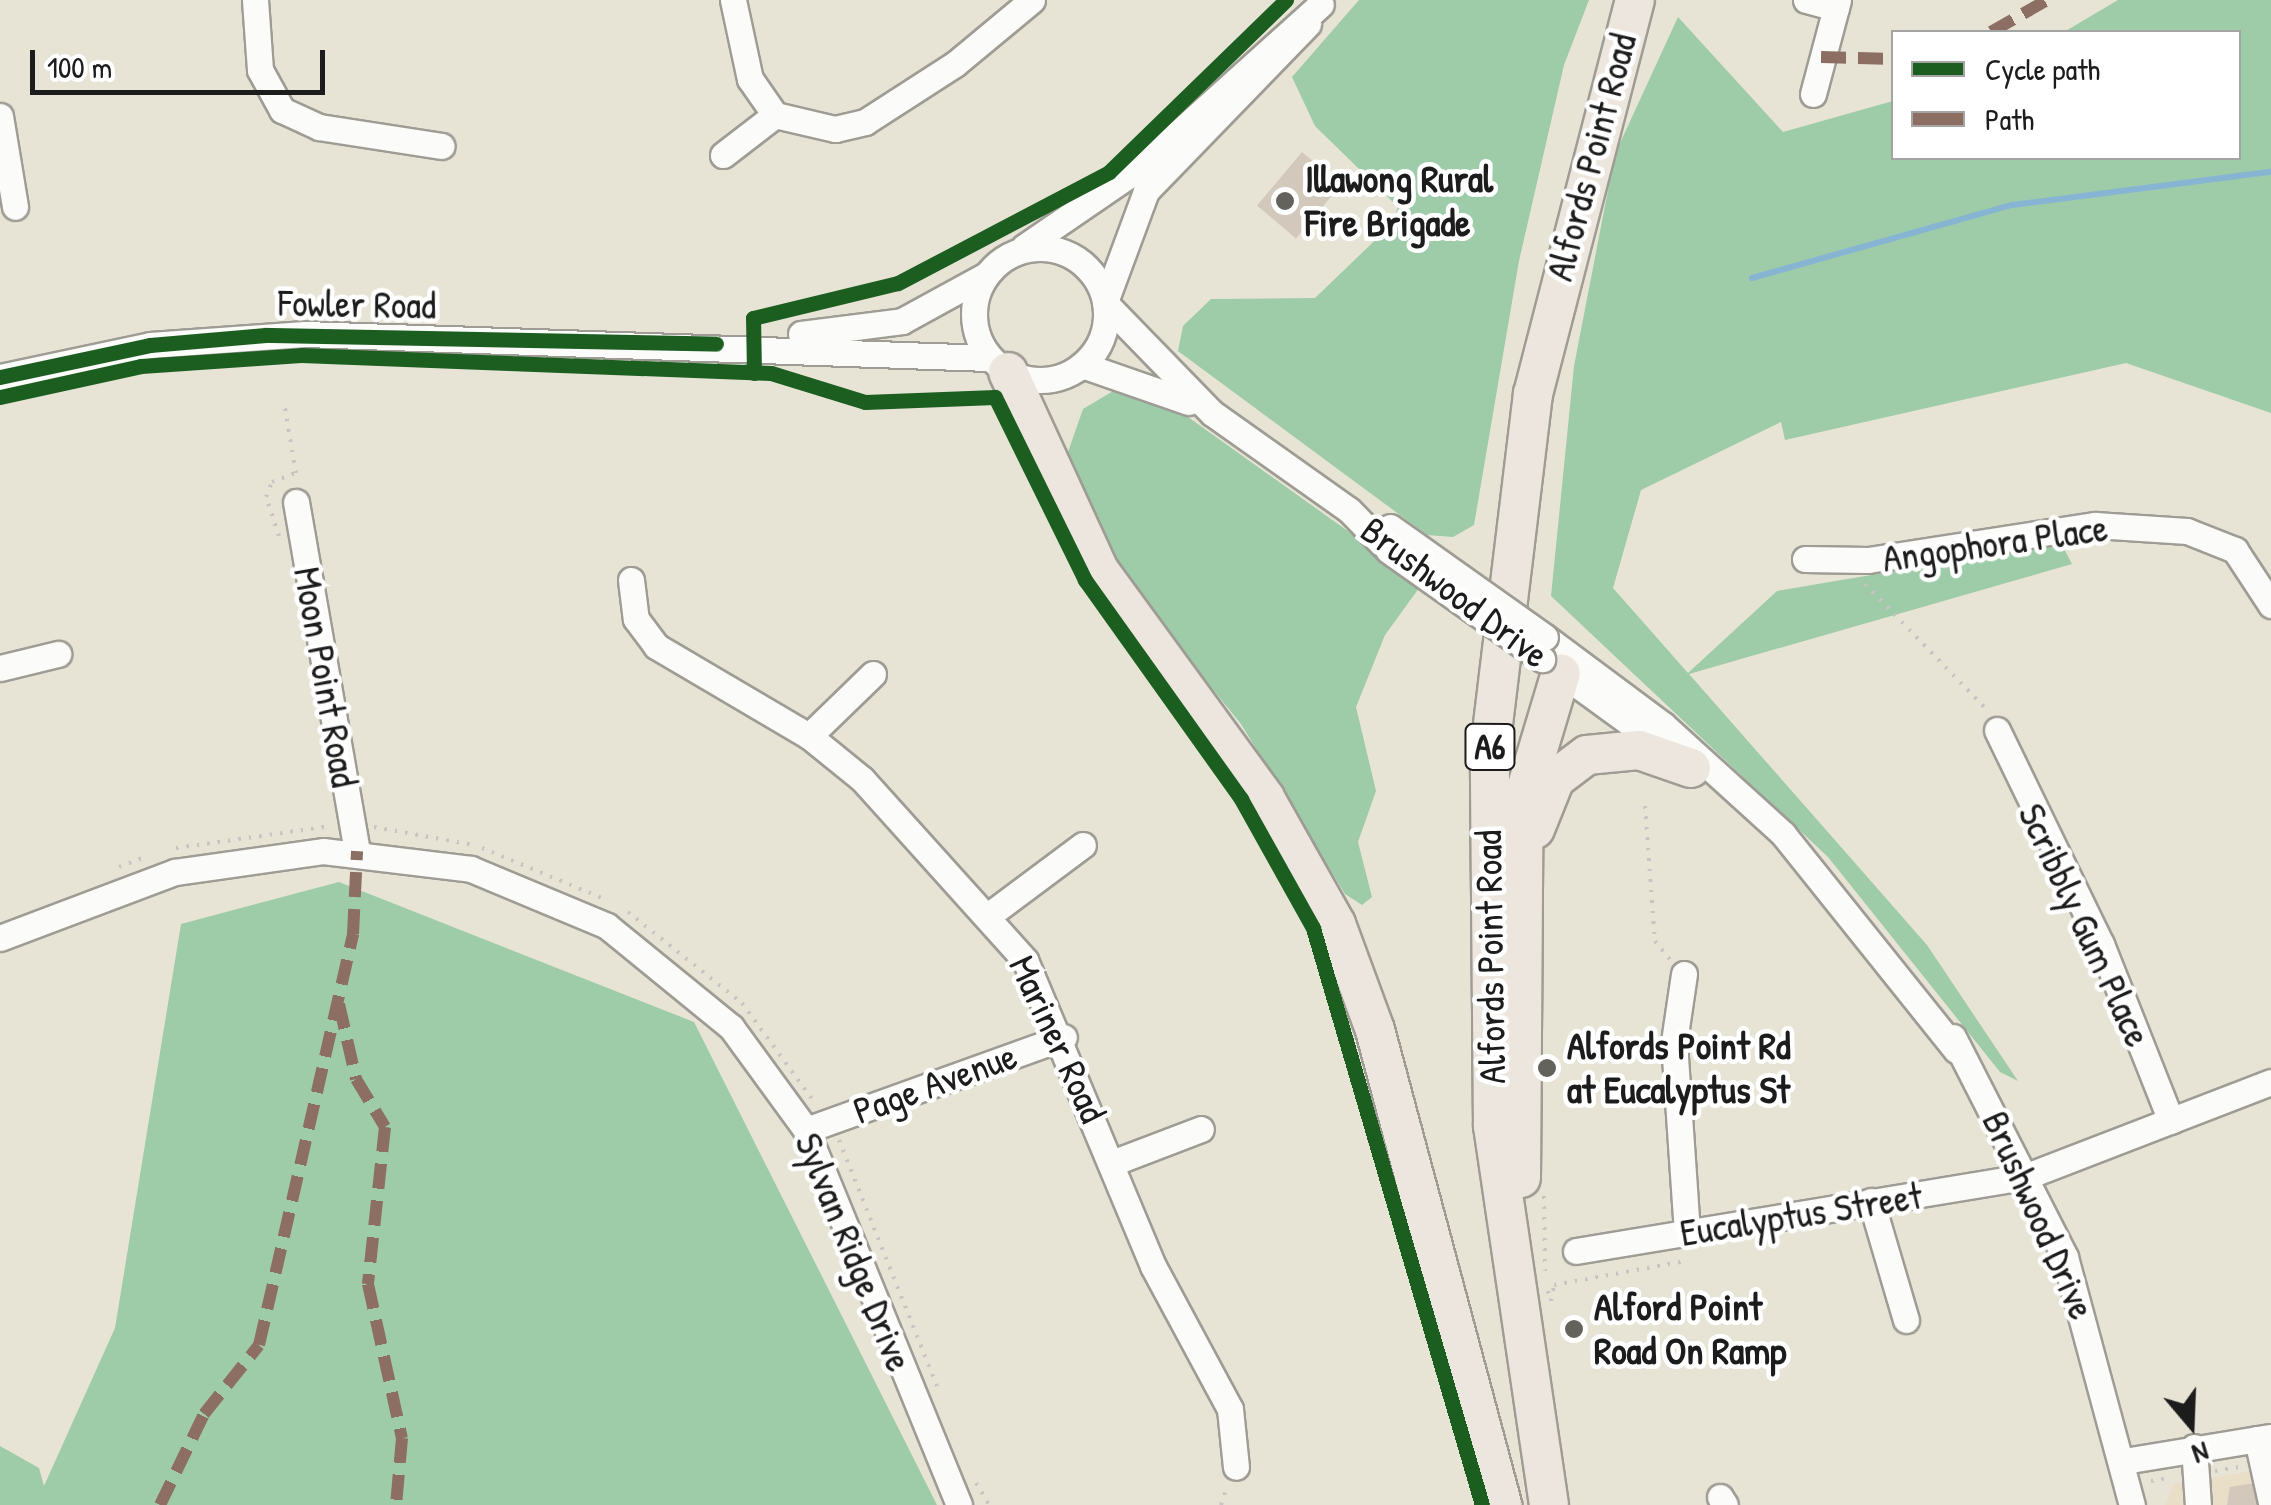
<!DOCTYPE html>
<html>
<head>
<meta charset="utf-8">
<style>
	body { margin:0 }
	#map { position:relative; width:2271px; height:1505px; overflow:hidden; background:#e7e4d6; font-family:"Patrick Hand",sans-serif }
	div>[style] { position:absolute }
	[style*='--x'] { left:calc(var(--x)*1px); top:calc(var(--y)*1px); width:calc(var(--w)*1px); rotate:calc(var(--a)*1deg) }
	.built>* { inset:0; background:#e9dec7 }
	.forest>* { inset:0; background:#9ecba8 }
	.stream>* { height:6px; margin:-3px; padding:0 3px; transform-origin:3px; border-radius:3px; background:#88b4d3 }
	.building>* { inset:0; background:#d2c8bb; transform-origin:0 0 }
	.path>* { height:4px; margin-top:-2px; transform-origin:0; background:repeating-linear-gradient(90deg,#c6c5c2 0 2.5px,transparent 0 10.5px) }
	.roads { filter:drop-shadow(2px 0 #9e9c94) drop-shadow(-2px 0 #9e9c94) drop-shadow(0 2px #9e9c94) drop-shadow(0 -2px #9e9c94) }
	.minor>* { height:25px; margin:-12.5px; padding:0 12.5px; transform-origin:12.5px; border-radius:12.5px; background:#fbfbf9 }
	.minor>.ring { margin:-12.5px; padding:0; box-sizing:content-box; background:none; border:25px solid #fbfbf9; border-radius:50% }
	.highway>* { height:38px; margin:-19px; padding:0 19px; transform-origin:19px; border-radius:19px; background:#ede6de }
	.bridges { filter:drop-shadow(2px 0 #9e9c94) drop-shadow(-2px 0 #9e9c94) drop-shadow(0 2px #9e9c94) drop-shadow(0 -2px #9e9c94) }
	.minor-bridge>* { height:25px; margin:-12.5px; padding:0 12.5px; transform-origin:12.5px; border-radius:12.5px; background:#fbfbf9 }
	.quiet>* { height:12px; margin-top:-6px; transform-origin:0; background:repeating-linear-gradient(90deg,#8d6e63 0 25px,transparent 0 37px) }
	.cycleway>* { height:15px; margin:-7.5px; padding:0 7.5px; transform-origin:7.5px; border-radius:7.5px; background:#1b5e20 }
	.dots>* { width:28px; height:28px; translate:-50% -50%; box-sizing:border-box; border:5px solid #fff; border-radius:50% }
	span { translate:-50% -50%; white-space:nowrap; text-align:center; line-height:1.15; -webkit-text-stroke:9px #fff; paint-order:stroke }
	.shield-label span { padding:2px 8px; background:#fff; border:2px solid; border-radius:8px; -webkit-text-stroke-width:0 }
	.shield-label { font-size:35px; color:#1c1c1c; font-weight:700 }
	.street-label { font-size:38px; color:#1c1c1c }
	.poi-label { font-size:38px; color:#1c1c1c; font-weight:700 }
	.left { translate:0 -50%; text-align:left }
	.legend { position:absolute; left:1891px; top:30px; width:350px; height:130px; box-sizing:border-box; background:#fff; border:2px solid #a4a4a4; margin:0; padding:12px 18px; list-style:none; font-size:30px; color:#1c1c1c }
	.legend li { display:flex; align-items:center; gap:20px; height:50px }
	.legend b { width:50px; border:2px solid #a4a4a4 }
	.north { position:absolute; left:2141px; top:1375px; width:100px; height:100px; -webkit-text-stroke:8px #fff; paint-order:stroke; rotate:161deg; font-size:28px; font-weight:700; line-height:40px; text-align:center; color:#1c1c1c }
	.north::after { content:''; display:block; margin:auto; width:35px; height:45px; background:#1c1c1c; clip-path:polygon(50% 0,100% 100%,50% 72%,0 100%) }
	.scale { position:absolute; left:30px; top:50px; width:295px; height:45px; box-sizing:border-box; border:5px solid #1c1c1c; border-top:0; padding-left:12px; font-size:30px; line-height:35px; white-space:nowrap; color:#1c1c1c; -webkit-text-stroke:8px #fff; paint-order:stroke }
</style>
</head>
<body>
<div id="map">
	<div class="built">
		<div style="clip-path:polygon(2271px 1468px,2271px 1505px,2165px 1505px,2174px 1484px)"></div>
	</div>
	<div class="forest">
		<div style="clip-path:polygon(1359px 0,1589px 0,1564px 65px,1519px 261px,1474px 525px,1453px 537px,1427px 535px,1178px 351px,1183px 326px,1211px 299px,1315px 298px,1392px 224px,1398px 207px,1315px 126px,1292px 77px)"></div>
		<div style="clip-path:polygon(2118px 0,2271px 0,2271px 413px,2126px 363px,1785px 440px,1781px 422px,1641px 490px,1613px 588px,1688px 673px,1777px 591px,2061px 543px,2072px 564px,1689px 674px,1927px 945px,2018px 1081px,2000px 1072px,1828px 857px,1551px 596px,1574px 366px,1615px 154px,1678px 17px,1783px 132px,1893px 101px,1894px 158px,2238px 158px,2238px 32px,2064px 32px)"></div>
		<div style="clip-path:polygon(1125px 384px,1174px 407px,1422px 584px,1385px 635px,1356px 707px,1376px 791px,1358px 842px,1372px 897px,1362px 905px,1345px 894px,1241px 724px,1114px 568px,1068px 452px,1083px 409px)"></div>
		<div style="clip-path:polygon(339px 882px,694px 1022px,937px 1505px,0 1505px,0 1446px,39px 1468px,44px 1486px,115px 1328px,181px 924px)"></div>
	</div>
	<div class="stream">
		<div style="--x:1752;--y:278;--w:270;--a:-15.7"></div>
		<div style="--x:2012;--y:205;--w:261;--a:-7.3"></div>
	</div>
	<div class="building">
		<div style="left:1302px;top:152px;width:51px;height:70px;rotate:40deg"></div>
		<div style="clip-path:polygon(2255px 1483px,2262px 1505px,2227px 1505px,2230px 1487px)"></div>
	</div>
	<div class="path">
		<div style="--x:279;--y:536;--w:41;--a:-108.4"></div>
		<div style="--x:266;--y:497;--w:16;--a:-68"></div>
		<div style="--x:272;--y:482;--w:26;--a:-21"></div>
		<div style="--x:296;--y:473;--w:71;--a:-99.7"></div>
		<div style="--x:1865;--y:584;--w:178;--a:45.9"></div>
		<div style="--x:1645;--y:806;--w:135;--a:85.8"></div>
		<div style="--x:1655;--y:941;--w:26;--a:51"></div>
		<div style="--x:374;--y:827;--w:101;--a:10.3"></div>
		<div style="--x:176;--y:848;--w:156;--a:-8.1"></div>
		<div style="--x:482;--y:848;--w:135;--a:22.6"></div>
		<div style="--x:119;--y:867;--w:26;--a:-21"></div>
		<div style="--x:628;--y:912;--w:146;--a:38.6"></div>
		<div style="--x:742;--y:1003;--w:124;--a:53.9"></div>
		<div style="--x:839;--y:1140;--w:270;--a:68.3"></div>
		<div style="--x:1544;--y:1196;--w:75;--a:89.2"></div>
		<div style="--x:1548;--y:1291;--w:10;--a:73"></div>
		<div style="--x:1551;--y:1301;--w:16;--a:-79"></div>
		<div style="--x:1554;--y:1285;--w:134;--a:-10.3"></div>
		<div style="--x:2215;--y:1471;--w:25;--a:-9"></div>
		<div style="--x:2151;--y:1481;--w:20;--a:-9"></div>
		<div style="--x:976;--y:1483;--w:26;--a:59"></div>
		<div style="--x:1221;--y:1505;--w:20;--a:-72"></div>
	</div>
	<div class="roads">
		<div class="minor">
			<div style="--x:255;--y:0;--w:70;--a:85.9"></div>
			<div style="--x:260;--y:70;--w:46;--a:61.2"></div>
			<div style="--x:282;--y:110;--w:41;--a:24.7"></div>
			<div style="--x:319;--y:127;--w:124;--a:8.8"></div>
			<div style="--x:733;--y:0;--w:81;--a:77.9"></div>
			<div style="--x:750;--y:79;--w:44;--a:55.2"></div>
			<div style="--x:775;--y:115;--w:62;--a:13.1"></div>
			<div style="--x:835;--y:129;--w:31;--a:-13"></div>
			<div style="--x:865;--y:122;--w:107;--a:-32.8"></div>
			<div style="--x:955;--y:64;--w:100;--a:-39.7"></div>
			<div style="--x:1806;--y:0;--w:31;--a:15"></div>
			<div style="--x:1813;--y:94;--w:97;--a:-75.1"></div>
			<div style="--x:0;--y:116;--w:92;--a:80.6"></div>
			<div style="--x:723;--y:155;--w:66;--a:-37.6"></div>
			<div style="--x:1024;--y:247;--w:138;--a:-34.4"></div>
			<div style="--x:1138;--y:169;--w:246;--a:-42"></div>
			<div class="ring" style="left:974px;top:248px;width:107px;height:107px"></div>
			<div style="--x:1105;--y:302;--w:118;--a:-69.7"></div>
			<div style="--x:1146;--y:191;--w:233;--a:-45.9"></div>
			<div style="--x:1106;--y:304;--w:152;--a:45.8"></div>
			<div style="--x:1212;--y:413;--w:168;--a:35.3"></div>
			<div style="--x:1349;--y:510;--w:56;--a:45.7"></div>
			<div style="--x:801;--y:334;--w:102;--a:-7.3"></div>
			<div style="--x:902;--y:321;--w:96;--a:-28.7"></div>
			<div style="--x:1082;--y:365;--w:113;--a:19.1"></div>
			<div style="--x:0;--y:377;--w:153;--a:-12"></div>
			<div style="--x:150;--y:345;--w:155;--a:-4.1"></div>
			<div style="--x:305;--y:334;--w:685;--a:2.01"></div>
			<div style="--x:296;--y:502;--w:354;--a:80.1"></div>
			<div style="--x:1805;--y:559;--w:63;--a:0.9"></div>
			<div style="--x:1868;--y:560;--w:230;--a:-8.8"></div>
			<div style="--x:2095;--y:525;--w:92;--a:3.7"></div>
			<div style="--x:2187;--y:531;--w:52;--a:21.6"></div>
			<div style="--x:2235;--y:550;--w:66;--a:56.8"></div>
			<div style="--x:631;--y:580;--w:39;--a:83"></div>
			<div style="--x:636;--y:619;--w:34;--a:53"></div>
			<div style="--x:656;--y:646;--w:178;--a:30.5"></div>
			<div style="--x:809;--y:736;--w:68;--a:39.1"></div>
			<div style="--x:862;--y:779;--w:244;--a:48"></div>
			<div style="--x:1025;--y:960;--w:332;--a:67.3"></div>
			<div style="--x:1153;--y:1266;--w:162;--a:61.7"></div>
			<div style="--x:1230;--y:1409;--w:58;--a:84.1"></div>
			<div style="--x:1545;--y:637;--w:147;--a:36.7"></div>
			<div style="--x:1663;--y:725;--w:162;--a:42.2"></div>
			<div style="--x:1783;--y:834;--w:277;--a:51.3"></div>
			<div style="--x:1550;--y:665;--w:150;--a:36"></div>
			<div style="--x:0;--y:668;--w:60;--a:-13.6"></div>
			<div style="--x:1997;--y:730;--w:238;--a:64.1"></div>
			<div style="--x:2101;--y:944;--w:190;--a:68.4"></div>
			<div style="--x:809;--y:736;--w:89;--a:-44.1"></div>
			<div style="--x:989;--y:915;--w:117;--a:-36.7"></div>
			<div style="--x:0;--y:938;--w:187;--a:-20.7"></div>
			<div style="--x:175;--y:872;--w:149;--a:-8.1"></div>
			<div style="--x:323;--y:851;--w:149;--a:6.9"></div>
			<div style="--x:471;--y:869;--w:147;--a:22.7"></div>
			<div style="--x:607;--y:926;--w:160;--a:39.2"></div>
			<div style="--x:731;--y:1027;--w:127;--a:53.9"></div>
			<div style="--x:806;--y:1130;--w:405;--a:67.8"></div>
			<div style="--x:1684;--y:974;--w:69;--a:98.4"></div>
			<div style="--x:1674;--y:1042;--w:191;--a:86.1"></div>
			<div style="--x:1953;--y:1037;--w:247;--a:63"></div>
			<div style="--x:2065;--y:1257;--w:257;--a:74.9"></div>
			<div style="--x:806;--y:1130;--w:274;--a:-19.8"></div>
			<div style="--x:1112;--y:1163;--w:95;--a:-20.9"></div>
			<div style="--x:1871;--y:1201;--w:124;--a:73.6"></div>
			<div style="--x:1576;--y:1251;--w:457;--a:-9.4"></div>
			<div style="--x:2027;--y:1176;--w:261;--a:-21.1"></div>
			<div style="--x:2257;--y:1439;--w:65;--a:77.5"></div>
			<div style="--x:2194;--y:1447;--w:58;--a:86.1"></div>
			<div style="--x:2124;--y:1461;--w:149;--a:-9.3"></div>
			<div style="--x:1720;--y:1497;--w:9;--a:58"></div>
		</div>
		<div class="highway">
			<div style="--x:1008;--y:372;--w:218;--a:65.3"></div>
			<div style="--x:1099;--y:570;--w:282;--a:53.9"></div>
			<div style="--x:1265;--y:798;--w:145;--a:60.6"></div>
			<div style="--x:1336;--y:924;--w:113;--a:69.8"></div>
			<div style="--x:1375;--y:1030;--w:492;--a:75"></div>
			<div style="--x:1535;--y:829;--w:54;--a:-68.2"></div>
			<div style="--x:1555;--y:779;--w:40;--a:-37"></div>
			<div style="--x:1587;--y:755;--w:52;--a:-5.5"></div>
			<div style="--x:1639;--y:750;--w:55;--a:19.1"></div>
			<div style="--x:1521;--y:1178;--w:382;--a:-89.6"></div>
			<div style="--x:1524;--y:796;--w:128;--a:-73.3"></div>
			<div style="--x:1549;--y:1505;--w:383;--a:-98.4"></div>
			<div style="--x:1493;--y:1126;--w:377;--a:-90.5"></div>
			<div style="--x:1490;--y:749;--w:358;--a:-83.1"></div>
			<div style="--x:1533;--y:394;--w:407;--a:-75.5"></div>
		</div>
	</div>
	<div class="bridges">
		<div class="minor-bridge">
			<div style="--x:1390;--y:527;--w:190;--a:35.4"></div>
			<div style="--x:1388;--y:550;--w:189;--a:35.3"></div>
		</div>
	</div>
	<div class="quiet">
		<div style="--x:1991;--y:32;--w:64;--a:-29.7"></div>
		<div style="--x:1821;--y:57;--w:73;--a:1.6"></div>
		<div style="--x:339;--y:1004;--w:77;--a:77.2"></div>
		<div style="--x:356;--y:1079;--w:56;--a:58.9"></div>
		<div style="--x:385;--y:1127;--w:158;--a:96.2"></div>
		<div style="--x:368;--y:1284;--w:158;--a:77.6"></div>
		<div style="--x:402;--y:1438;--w:67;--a:95.1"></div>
		<div style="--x:160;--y:1505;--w:101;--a:-64.2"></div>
		<div style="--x:204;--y:1414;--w:88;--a:-51.4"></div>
		<div style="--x:259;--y:1345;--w:422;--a:-77.1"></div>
		<div style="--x:353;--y:934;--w:83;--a:-87.2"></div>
	</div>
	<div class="cycleway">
		<div style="--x:754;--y:373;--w:55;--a:-91"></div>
		<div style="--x:753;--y:318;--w:149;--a:-13.6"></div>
		<div style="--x:898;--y:283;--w:238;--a:-27.7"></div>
		<div style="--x:1109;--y:172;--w:247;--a:-44.2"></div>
		<div style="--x:0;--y:377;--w:153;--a:-12"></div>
		<div style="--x:150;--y:345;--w:116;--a:-4.9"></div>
		<div style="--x:266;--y:335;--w:450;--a:1.1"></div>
		<div style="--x:0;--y:397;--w:144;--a:-12.4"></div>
		<div style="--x:141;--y:366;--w:160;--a:-3.9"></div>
		<div style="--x:301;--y:355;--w:470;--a:2.2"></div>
		<div style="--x:771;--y:373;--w:98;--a:17.1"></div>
		<div style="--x:865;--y:402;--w:130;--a:-2.2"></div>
		<div style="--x:995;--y:397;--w:204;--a:63.8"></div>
		<div style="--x:1085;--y:580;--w:269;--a:54.5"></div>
		<div style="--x:1241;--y:799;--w:148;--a:60.8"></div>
		<div style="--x:1313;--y:928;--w:601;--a:73.67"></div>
	</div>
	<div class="dots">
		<div style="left:1285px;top:201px;background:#63625d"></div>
		<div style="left:1547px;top:1068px;background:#63625d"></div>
		<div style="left:1574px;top:1329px;background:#63625d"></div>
	</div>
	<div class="shield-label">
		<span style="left:1490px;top:747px">A6</span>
	</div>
	<div class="street-label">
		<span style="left:1591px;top:157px;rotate:-75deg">Alfords Point Road</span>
		<span style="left:357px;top:304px;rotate:1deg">Fowler Road</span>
		<span style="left:1995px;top:543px;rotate:-8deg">Angophora Place</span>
		<span style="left:1455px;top:592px;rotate:37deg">Brushwood Drive</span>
		<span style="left:326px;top:677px;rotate:80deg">Moon Point Road</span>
		<span style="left:2085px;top:925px;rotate:65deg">Scribbly Gum Place</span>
		<span style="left:1490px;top:957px;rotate:-91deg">Alfords Point Road</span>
		<span style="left:1058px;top:1039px;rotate:65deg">Mariner Road</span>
		<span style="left:935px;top:1083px;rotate:-20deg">Page Avenue</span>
		<span style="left:1801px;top:1214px;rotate:-9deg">Eucalyptus Street</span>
		<span style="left:2039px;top:1215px;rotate:66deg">Brushwood Drive</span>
		<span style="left:854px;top:1252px;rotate:68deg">Sylvan Ridge Drive</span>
	</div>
	<div class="poi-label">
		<span class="left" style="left:1305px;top:201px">Illawong Rural<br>Fire Brigade</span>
		<span class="left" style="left:1567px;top:1068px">Alfords Point Rd<br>at Eucalyptus St</span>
		<span class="left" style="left:1594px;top:1329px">Alford Point<br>Road On Ramp</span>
	</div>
	<ul class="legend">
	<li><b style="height:12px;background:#1b5e20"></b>Cycle path</li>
	<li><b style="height:12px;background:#8d6e63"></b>Path</li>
	</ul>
	<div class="north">N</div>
	<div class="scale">100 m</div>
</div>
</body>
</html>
